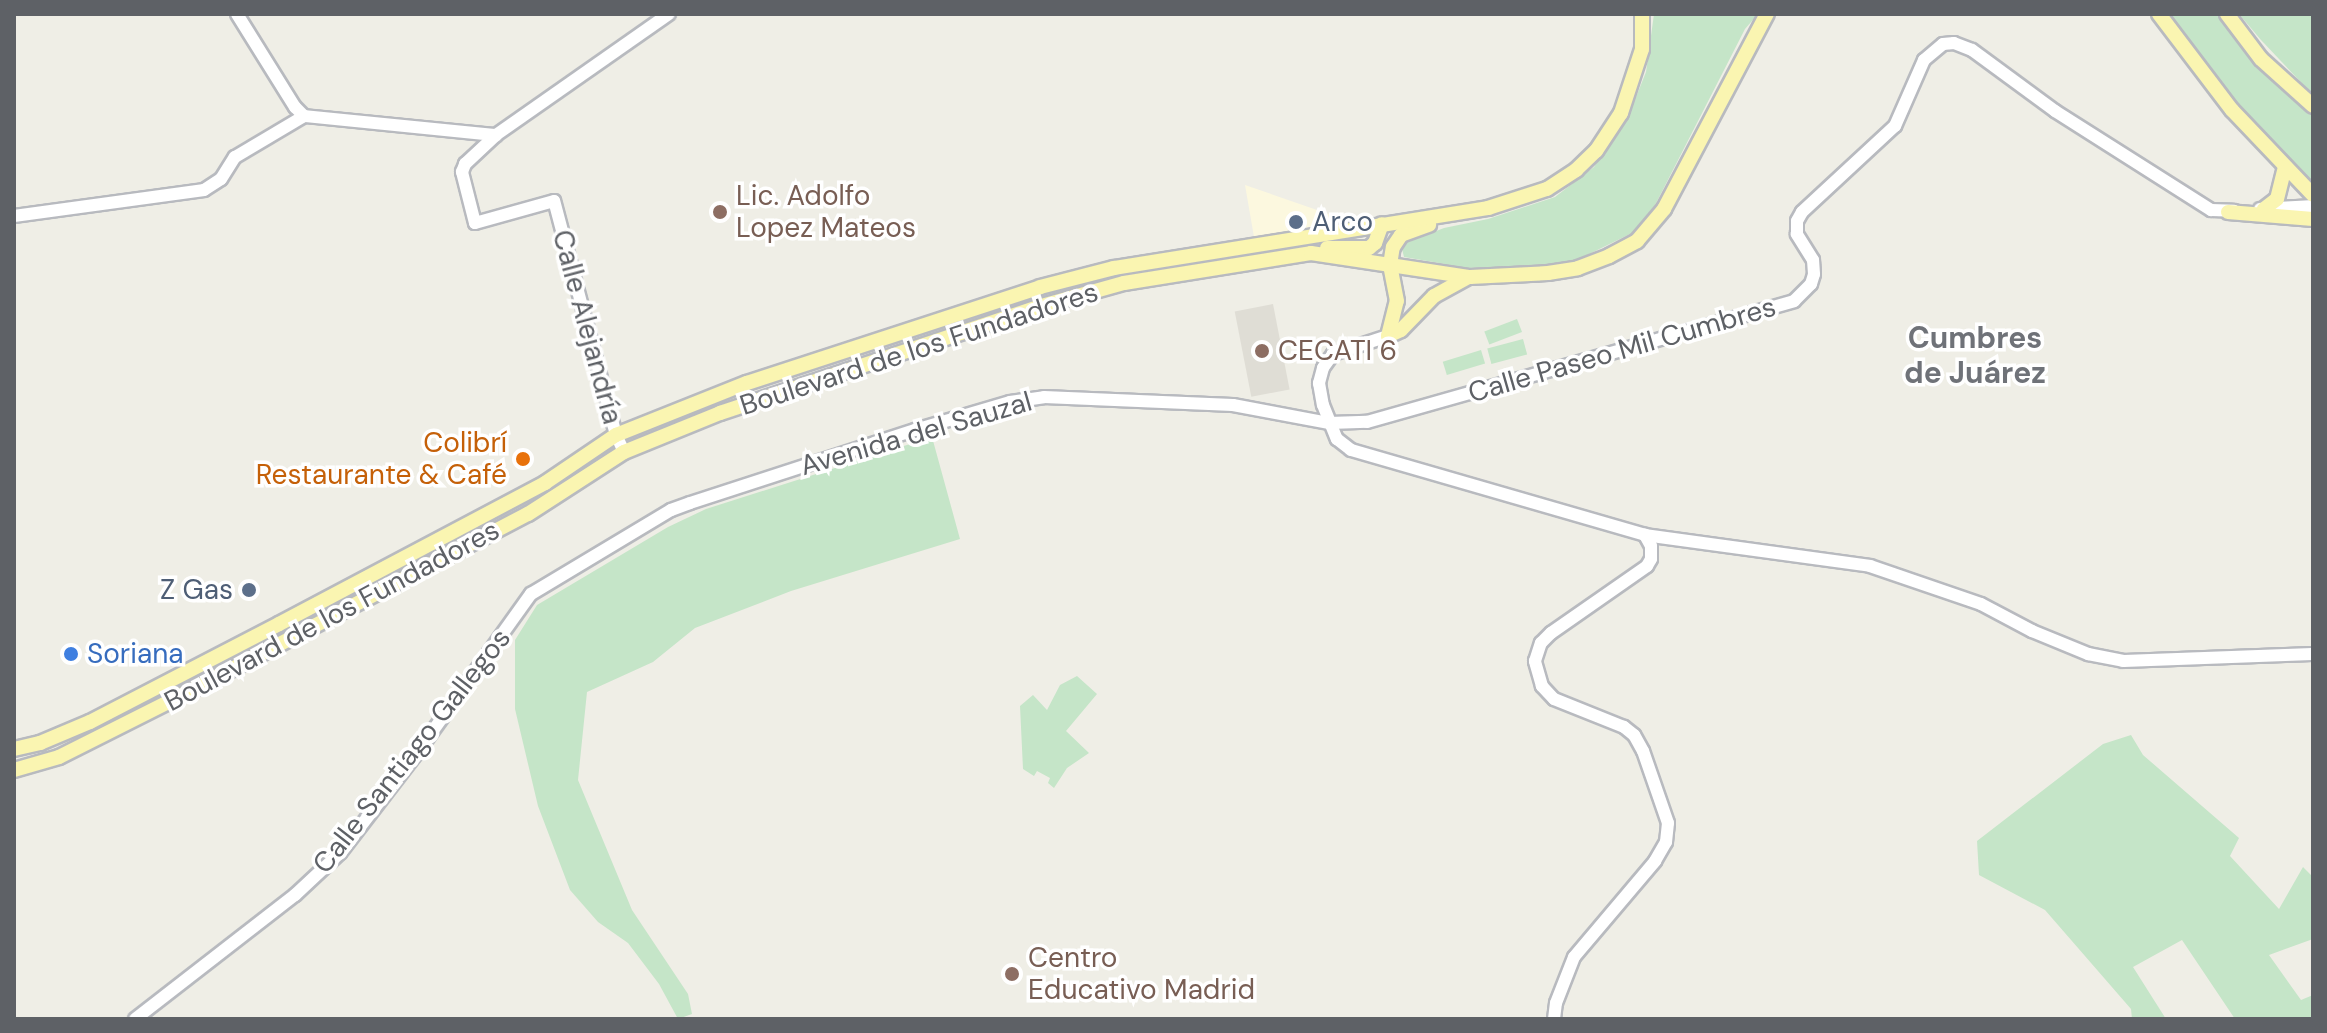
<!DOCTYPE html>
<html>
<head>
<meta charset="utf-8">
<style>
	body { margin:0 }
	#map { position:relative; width:2327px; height:1033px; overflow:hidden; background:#efeee6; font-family:"DM Sans",sans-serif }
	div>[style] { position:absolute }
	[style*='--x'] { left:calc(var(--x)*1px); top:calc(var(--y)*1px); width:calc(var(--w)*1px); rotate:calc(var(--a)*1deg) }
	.commercial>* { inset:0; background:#fcf8df }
	.education>* { inset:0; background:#dfddd5; transform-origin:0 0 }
	.green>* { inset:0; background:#c5e5c8; transform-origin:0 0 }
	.roads { filter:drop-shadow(2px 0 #b8babf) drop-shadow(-2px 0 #b8babf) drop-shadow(0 2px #b8babf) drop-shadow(0 -2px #b8babf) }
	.secondary>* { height:12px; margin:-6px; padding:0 6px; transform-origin:6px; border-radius:6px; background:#fff }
	.primary>* { height:14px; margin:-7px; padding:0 7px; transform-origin:7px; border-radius:7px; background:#faf5b1 }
	.dots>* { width:22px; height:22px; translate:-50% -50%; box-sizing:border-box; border:4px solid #fff; border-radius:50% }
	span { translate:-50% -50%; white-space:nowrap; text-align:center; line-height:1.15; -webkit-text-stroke:7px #fff; paint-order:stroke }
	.education-label { font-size:28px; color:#785e54 }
	.left { translate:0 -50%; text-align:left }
	.service-label { font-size:28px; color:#4e5e75 }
	.right { translate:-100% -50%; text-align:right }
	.street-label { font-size:28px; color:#5e6166 }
	.food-label { font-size:28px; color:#c56008 }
	.shop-label { font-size:28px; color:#366cbe }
	.neighbourhood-label { font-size:30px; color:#6f7278; font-weight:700 }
	.frame { position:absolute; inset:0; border:16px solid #5e6166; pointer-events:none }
</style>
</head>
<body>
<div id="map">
	<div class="commercial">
		<div style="clip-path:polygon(1245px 185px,1346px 220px,1254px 237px)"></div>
	</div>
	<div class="education">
		<div style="left:1273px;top:304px;width:87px;height:39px;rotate:79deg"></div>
	</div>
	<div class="green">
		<div style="clip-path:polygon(1654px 14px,1758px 14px,1745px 29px,1652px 211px,1634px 232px,1577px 260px,1536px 266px,1468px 268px,1404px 257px,1402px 249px,1408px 242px,1444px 228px,1488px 219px,1555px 197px,1594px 167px,1630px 112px,1646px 72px)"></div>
		<div style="clip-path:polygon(2163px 14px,2222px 14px,2235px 39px,2313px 116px,2313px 185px,2260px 134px)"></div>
		<div style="clip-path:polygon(2239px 14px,2313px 14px,2313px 95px,2261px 40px)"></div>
		<div style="left:1517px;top:319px;width:14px;height:35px;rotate:69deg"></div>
		<div style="left:1523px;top:339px;width:16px;height:37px;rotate:75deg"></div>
		<div style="left:1481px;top:350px;width:14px;height:40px;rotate:73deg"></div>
		<div style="clip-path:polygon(932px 437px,960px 539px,791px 591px,695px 628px,653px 662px,587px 692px,578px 780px,632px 910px,688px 994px,692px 1014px,678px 1019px,659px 984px,628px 943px,598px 922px,570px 890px,538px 806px,515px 709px,515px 640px,537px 605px,668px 527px,706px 509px)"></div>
		<div style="clip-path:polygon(1077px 676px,1097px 694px,1066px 731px,1089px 753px,1067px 768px,1054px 788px,1048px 783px,1050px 778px,1037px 771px,1034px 776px,1023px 769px,1020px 706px,1033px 695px,1047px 710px,1060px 685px)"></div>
		<div style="clip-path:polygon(2131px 735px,2143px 755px,2239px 838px,2230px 856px,2279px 909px,2303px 867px,2313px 877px,2313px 939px,2269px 955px,2301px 1000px,2313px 995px,2313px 1019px,2235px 1019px,2182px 940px,2133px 967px,2166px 1019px,2132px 1019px,2131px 1009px,2045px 910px,1979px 875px,1977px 841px,2103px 744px)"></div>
	</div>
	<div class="roads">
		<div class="secondary">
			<div style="--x:237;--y:14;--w:110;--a:58.1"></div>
			<div style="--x:295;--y:107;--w:13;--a:45"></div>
			<div style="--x:304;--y:116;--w:193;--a:5.7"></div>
			<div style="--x:2260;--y:209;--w:53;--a:-3.2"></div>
			<div style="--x:14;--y:216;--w:192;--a:-7.8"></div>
			<div style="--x:204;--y:190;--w:20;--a:-33"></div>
			<div style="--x:221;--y:179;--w:26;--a:-58"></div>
			<div style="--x:235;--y:157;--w:80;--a:-30.7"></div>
			<div style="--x:1388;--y:336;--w:58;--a:161.9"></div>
			<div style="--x:1333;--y:354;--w:17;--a:126"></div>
			<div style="--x:1323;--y:368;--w:16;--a:105"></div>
			<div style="--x:1319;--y:383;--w:22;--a:80"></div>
			<div style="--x:1323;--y:405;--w:37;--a:68"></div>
			<div style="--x:1337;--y:439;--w:18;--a:38"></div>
			<div style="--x:1351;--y:450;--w:306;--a:16.1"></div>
			<div style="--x:1645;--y:535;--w:227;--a:7.8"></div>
			<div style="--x:1870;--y:566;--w:117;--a:18.9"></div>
			<div style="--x:1981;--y:604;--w:58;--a:27.9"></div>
			<div style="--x:2032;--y:631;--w:61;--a:22.3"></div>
			<div style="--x:2088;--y:654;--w:36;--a:11"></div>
			<div style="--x:2123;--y:661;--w:190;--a:-2.1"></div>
			<div style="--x:624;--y:452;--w:19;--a:-115"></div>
			<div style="--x:616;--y:435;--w:242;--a:-104.8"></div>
			<div style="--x:554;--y:201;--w:82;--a:164.4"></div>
			<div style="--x:475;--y:223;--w:53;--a:-104.3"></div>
			<div style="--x:462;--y:172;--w:9;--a:-69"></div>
			<div style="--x:465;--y:164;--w:42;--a:-43.1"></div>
			<div style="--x:496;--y:135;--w:211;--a:-35"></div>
			<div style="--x:135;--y:1019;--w:202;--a:-37.8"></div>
			<div style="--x:295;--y:895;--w:62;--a:-43"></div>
			<div style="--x:340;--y:853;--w:126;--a:-52.4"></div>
			<div style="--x:417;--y:753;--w:196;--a:-54.4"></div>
			<div style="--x:531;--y:594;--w:163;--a:-31"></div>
			<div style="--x:671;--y:510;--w:20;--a:-20"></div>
			<div style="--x:690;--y:503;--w:237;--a:-18"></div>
			<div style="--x:915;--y:430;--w:99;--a:-16.4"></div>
			<div style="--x:1010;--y:402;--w:34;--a:-8"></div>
			<div style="--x:1044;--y:397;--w:189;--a:2.4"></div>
			<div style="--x:1233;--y:405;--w:98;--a:10.6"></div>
			<div style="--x:1329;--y:423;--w:38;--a:-2"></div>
			<div style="--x:1367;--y:422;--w:444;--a:-15.8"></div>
			<div style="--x:1794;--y:301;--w:24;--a:-45"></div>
			<div style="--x:1811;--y:284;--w:10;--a:-73"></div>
			<div style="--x:1814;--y:274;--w:14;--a:-94"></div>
			<div style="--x:1813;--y:260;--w:31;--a:-122"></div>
			<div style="--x:1797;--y:234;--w:13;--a:-90"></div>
			<div style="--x:1797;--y:221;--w:10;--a:-61"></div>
			<div style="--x:1802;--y:212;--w:127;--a:-42.8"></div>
			<div style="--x:1895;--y:126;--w:72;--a:-66.3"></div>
			<div style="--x:1924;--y:60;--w:25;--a:-40"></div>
			<div style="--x:1943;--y:44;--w:11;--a:-5"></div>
			<div style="--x:1954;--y:43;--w:19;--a:21"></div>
			<div style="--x:1972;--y:50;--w:103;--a:36.3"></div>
			<div style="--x:2055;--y:111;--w:185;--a:32.4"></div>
			<div style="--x:2211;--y:210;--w:23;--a:2"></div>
			<div style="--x:1554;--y:1019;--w:16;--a:-83"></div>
			<div style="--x:1556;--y:1003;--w:49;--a:-68.6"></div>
			<div style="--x:1574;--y:957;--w:126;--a:-49.8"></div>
			<div style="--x:1655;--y:861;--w:22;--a:-60"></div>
			<div style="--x:1666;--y:842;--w:19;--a:-84"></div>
			<div style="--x:1668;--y:823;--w:76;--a:-109.1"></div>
			<div style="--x:1643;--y:751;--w:18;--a:-119"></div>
			<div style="--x:1634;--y:735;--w:13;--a:-141"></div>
			<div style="--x:1624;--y:727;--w:75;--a:-158.2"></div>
			<div style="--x:1554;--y:699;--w:18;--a:-133"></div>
			<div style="--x:1542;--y:686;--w:26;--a:-106"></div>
			<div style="--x:1535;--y:661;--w:19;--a:-72"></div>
			<div style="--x:1541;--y:643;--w:14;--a:-45"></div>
			<div style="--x:1551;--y:633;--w:117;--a:-34.9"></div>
			<div style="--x:1647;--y:566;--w:8;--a:-60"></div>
			<div style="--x:1651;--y:559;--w:13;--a:-90"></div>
			<div style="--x:1651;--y:546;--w:13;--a:-119"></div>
		</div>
		<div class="primary">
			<div style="--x:2159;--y:14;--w:121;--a:52.8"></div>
			<div style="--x:2232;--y:110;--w:117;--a:46.4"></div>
			<div style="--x:2227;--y:14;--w:56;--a:52.9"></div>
			<div style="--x:2261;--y:59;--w:70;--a:42.1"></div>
			<div style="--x:2264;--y:209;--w:16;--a:-38"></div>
			<div style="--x:2277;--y:199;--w:33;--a:-76"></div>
			<div style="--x:2228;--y:212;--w:85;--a:4.7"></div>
			<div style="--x:1327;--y:248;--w:42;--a:0"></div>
			<div style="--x:1369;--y:248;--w:8;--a:-40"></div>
			<div style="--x:1375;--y:243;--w:20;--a:-70"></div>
			<div style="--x:1388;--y:336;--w:36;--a:-76"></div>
			<div style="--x:1397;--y:301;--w:37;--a:-101"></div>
			<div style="--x:1390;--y:265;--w:18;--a:-81"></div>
			<div style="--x:1393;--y:247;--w:14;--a:-56"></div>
			<div style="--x:1401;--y:235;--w:30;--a:-20"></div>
			<div style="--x:1388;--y:336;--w:14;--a:-25"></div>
			<div style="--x:1401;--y:330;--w:47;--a:-45.9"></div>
			<div style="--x:1434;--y:296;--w:38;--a:-29"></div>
			<div style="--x:14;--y:749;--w:27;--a:-13"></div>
			<div style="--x:40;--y:743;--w:54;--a:-22.8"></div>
			<div style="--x:90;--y:722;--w:213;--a:-27.4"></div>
			<div style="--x:279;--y:624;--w:301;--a:-27.9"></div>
			<div style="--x:545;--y:483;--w:86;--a:-34.1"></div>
			<div style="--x:616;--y:435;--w:141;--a:-21.7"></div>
			<div style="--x:747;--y:383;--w:308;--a:-18.1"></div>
			<div style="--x:1040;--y:287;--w:76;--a:-14.4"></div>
			<div style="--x:1114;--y:268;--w:379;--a:-9.1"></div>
			<div style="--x:1488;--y:208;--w:62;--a:-17.9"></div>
			<div style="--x:1547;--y:189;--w:35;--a:-33"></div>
			<div style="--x:1576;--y:170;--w:28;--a:-44"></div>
			<div style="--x:1596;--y:151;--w:45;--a:-56.7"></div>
			<div style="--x:1621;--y:113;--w:67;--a:-71.8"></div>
			<div style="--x:1642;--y:49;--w:35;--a:-90"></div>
			<div style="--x:14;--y:770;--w:47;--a:-16.1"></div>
			<div style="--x:59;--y:757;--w:153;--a:-26.7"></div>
			<div style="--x:196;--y:688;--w:375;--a:-27.7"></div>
			<div style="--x:528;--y:514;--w:114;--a:-32.9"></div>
			<div style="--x:624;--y:452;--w:104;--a:-22.1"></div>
			<div style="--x:720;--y:413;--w:335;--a:-18.4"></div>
			<div style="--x:1038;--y:307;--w:89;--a:-15.6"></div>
			<div style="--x:1124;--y:283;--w:189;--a:-9.1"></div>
			<div style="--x:1311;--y:253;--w:161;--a:8.6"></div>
			<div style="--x:1470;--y:277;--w:78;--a:-2.9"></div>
			<div style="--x:1548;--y:273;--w:30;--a:-9"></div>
			<div style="--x:1578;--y:268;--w:33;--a:-21"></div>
			<div style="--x:1609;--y:256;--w:32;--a:-28"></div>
			<div style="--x:1637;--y:241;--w:42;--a:-49.8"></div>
			<div style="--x:1664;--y:209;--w:221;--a:-62.2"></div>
		</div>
	</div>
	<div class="dots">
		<div style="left:720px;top:212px;background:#8d6e63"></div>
		<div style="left:1296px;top:222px;background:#5c6f8a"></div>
		<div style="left:1262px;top:351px;background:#8d6e63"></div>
		<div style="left:523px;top:459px;background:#e8710a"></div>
		<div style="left:249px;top:590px;background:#5c6f8a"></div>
		<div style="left:71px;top:654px;background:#3f7fe0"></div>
		<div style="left:1012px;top:974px;background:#8d6e63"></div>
	</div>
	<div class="education-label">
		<span class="left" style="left:736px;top:212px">Lic. Adolfo<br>Lopez Mateos</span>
		<span class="left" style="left:1278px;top:351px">CECATI 6</span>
		<span class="left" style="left:1028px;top:974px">Centro<br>Educativo Madrid</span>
	</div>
	<div class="service-label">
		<span class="left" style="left:1312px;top:222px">Arco</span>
		<span class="right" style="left:233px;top:590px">Z Gas</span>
	</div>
	<div class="street-label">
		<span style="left:587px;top:327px;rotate:75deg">Calle Alejandría</span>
		<span style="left:919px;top:349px;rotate:-18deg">Boulevard de los Fundadores</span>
		<span style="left:1622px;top:350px;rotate:-16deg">Calle Paseo Mil Cumbres</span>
		<span style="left:916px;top:434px;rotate:-16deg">Avenida del Sauzal</span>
		<span style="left:332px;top:616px;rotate:-28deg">Boulevard de los Fundadores</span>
		<span style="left:412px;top:751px;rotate:-52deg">Calle Santiago Gallegos</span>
	</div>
	<div class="food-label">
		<span class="right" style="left:507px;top:459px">Colibrí<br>Restaurante &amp; Café</span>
	</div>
	<div class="shop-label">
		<span class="left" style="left:87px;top:654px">Soriana</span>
	</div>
	<div class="neighbourhood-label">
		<span style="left:1975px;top:355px">Cumbres<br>de Juárez</span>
	</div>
	<div class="frame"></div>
</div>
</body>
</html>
